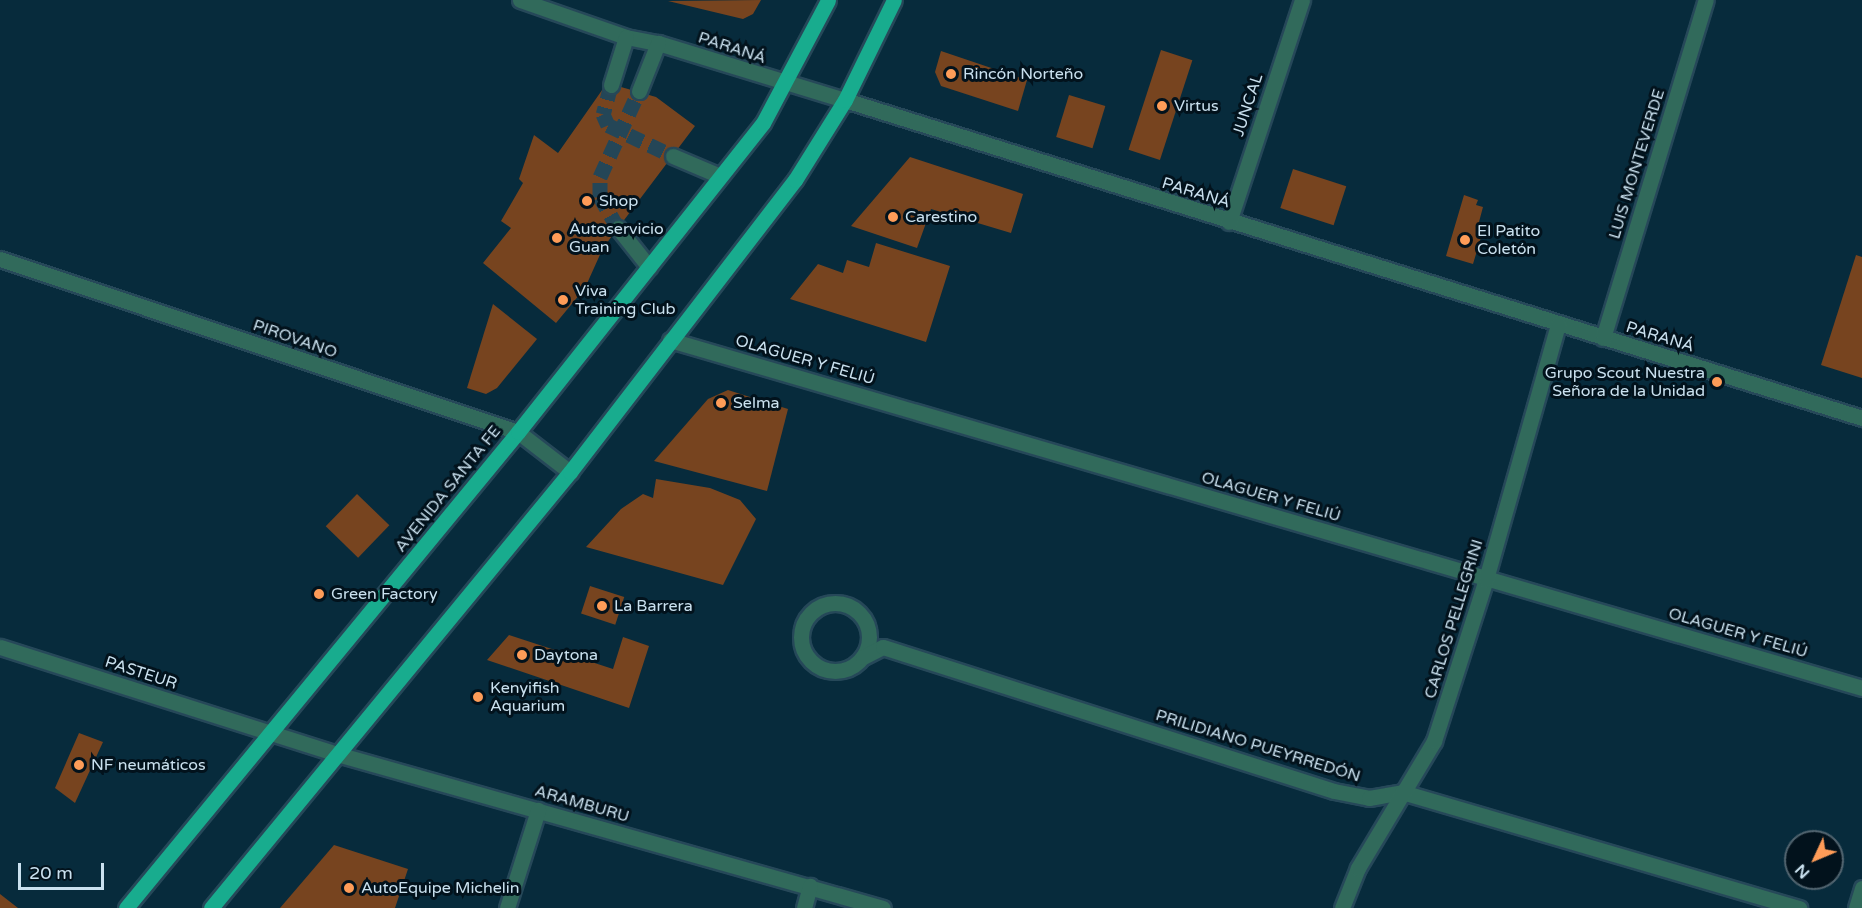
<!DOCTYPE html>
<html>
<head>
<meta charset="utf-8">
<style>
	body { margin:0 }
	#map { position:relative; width:1862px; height:908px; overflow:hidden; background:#072b3c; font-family:"Varela Round",sans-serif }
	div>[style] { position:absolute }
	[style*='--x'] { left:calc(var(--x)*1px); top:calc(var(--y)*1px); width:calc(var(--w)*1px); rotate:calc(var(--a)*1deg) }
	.building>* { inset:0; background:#77441f; transform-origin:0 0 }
	.minor-tunnel>* { height:15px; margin-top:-7.5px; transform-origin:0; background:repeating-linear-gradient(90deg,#244657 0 15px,transparent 0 23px) }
	.roads { filter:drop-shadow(2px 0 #264859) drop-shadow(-2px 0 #264859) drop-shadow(0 2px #264859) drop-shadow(0 -2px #264859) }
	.minor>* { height:15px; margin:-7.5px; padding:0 7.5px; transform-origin:7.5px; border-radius:7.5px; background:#316a5b }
	.minor>.ring { margin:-7.5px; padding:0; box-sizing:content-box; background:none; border:15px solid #316a5b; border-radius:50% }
	.major>* { height:15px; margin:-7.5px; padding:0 7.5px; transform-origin:7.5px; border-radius:7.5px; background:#18ac8e }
	.dots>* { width:16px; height:16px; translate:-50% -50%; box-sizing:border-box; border:3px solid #02121c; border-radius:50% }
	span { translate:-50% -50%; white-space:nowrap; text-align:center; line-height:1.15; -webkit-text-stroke:6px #02121c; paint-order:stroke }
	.street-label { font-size:16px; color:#cae1ef }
	.poi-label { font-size:16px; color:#cae1ef }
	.left { translate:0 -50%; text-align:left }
	.right { translate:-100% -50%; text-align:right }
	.north { position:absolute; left:1784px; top:830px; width:60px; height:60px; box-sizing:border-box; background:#02121c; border:2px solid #526570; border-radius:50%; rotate:226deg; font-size:16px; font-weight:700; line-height:24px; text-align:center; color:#cae1ef }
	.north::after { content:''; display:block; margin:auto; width:21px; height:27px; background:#fe9c58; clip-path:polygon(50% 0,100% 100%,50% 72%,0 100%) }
	.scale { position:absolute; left:18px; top:863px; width:86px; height:27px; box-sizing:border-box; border:3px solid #cae1ef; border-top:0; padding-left:8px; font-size:18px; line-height:21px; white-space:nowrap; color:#cae1ef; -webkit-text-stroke:4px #02121c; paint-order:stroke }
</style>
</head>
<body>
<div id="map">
	<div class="building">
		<div style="clip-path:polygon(761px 0,753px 14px,743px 19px,668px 1px)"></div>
		<div style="left:1161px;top:50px;width:33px;height:105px;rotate:18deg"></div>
		<div style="clip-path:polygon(941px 51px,1027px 80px,1018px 111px,941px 86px,935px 72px)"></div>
		<div style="clip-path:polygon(607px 83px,656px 97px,695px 126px,603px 248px,585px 288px,556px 323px,483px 263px,511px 228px,501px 221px,523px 183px,519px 179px,534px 135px,558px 153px)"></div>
		<div style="left:1069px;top:95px;width:38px;height:44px;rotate:17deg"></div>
		<div style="clip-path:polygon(910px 157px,1023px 194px,1011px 233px,931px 209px,917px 248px,851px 226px)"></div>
		<div style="left:1293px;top:169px;width:56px;height:41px;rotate:18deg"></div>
		<div style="clip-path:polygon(1464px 195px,1478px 200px,1476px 205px,1483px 207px,1479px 222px,1485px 224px,1473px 264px,1446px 256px)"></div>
		<div style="clip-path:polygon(876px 243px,950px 266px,926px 342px,790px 299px,818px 264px,843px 273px,847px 260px,869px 267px)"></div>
		<div style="clip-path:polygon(1856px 255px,1862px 257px,1862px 378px,1821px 365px)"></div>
		<div style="clip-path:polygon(493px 304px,537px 339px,497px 388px,486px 394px,467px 388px)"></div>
		<div style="clip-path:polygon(728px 390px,788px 409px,767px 491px,654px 461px,708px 399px)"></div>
		<div style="clip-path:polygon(656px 479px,710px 488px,740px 500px,756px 519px,723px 585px,586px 547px,621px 509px,643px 494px,653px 498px)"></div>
		<div style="left:357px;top:494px;width:45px;height:45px;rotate:44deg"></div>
		<div style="left:590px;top:586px;width:36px;height:29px;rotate:18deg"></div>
		<div style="clip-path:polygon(509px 635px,613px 669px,623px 637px,649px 646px,629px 708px,487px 660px)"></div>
		<div style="clip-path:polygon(79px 733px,103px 742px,75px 803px,55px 788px)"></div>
		<div style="clip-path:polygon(334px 845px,408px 869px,395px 908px,280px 908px)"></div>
		<div style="clip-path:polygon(0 894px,18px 908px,0 908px)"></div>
	</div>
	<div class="minor-tunnel">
		<div style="--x:611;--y:85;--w:30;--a:105"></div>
		<div style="--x:603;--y:114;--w:12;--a:66"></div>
		<div style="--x:608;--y:125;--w:72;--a:25.5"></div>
		<div style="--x:618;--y:228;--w:36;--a:-120"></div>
		<div style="--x:600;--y:197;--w:20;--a:-90"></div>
		<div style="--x:600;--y:177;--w:94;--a:-65.6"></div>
	</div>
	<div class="roads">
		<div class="minor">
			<div style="--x:520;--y:0;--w:112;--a:19.2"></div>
			<div style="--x:626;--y:37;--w:33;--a:11"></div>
			<div style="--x:658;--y:43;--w:195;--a:17"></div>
			<div style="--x:845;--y:100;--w:1066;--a:17.36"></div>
			<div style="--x:611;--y:85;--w:50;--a:-72.6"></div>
			<div style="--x:639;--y:91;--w:52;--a:-68.4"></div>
			<div style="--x:673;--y:156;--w:51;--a:23.1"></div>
			<div style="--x:1229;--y:222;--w:234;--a:-71.8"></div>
			<div style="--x:618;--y:228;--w:50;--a:51.5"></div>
			<div style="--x:0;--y:259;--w:546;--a:18.47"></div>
			<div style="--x:518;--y:432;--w:66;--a:37.6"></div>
			<div style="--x:1603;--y:338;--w:353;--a:-73.1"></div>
			<div style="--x:670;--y:340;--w:1242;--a:16.27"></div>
			<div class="ring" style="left:801px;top:603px;width:53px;height:53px"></div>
			<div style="--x:0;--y:647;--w:354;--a:17.6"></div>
			<div style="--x:337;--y:754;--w:567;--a:15.75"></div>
			<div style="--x:863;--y:657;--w:22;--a:-27"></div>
			<div style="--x:883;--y:647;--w:473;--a:17.7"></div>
			<div style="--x:1334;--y:791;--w:36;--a:11"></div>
			<div style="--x:1369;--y:798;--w:34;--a:-10"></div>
			<div style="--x:1402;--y:792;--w:414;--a:16.3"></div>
			<div style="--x:507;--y:908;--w:103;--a:-72.4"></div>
			<div style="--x:804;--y:908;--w:23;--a:-75"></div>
			<div style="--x:1342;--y:908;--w:43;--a:-68.2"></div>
			<div style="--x:1358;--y:868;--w:148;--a:-59.1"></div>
			<div style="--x:1434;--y:741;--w:170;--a:-72.2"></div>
			<div style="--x:1486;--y:579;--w:265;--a:-74.2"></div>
			<div style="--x:1856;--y:908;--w:21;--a:-73"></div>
		</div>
		<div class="major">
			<div style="--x:126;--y:908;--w:617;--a:-50.53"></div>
			<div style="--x:518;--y:432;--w:394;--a:-51.6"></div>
			<div style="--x:763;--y:123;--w:139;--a:-62.1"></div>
			<div style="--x:211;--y:908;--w:565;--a:-50.53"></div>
			<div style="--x:570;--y:472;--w:369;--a:-52.4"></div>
			<div style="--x:795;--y:180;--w:94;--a:-58"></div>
			<div style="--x:845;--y:100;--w:111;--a:-63.9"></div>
		</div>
	</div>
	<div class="dots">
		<div style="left:951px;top:74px;background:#fe9c58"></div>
		<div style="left:1162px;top:106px;background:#fe9c58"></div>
		<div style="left:587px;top:201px;background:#fe9c58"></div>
		<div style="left:893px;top:217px;background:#fe9c58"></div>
		<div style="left:557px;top:238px;background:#fe9c58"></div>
		<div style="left:1465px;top:240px;background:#fe9c58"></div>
		<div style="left:563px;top:300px;background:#fe9c58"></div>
		<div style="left:1717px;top:382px;background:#fe9c58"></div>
		<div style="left:721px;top:403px;background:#fe9c58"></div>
		<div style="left:319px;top:594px;background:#fe9c58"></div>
		<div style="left:602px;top:606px;background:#fe9c58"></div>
		<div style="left:522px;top:655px;background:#fe9c58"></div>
		<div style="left:478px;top:697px;background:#fe9c58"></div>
		<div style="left:79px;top:765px;background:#fe9c58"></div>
		<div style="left:349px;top:888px;background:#fe9c58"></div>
	</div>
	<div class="street-label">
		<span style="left:732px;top:48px;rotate:18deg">PARANÁ</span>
		<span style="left:1248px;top:105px;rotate:-72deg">JUNCAL</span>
		<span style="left:1637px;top:164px;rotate:-73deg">LUIS MONTEVERDE</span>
		<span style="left:1196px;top:193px;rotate:17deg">PARANÁ</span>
		<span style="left:1660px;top:337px;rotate:17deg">PARANÁ</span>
		<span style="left:295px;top:339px;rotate:19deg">PIROVANO</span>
		<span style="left:805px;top:360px;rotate:16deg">OLAGUER Y FELIÚ</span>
		<span style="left:448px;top:489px;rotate:-51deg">AVENIDA SANTA FE</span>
		<span style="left:1271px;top:497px;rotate:16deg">OLAGUER Y FELIÚ</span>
		<span style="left:1454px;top:619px;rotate:-73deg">CARLOS PELLEGRINI</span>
		<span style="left:1738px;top:633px;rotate:16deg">OLAGUER Y FELIÚ</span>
		<span style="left:141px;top:673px;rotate:18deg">PASTEUR</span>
		<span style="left:1258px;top:746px;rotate:17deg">PRILIDIANO PUEYRREDÓN</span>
		<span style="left:582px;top:804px;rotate:16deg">ARAMBURU</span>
	</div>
	<div class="poi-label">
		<span class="left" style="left:963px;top:74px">Rincón Norteño</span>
		<span class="left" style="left:1174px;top:106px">Virtus</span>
		<span class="left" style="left:599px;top:201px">Shop</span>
		<span class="left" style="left:905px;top:217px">Carestino</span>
		<span class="left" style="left:569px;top:238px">Autoservicio<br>Guan</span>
		<span class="left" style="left:1477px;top:240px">El Patito<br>Coletón</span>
		<span class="left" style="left:575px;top:300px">Viva<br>Training Club</span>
		<span class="right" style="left:1705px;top:382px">Grupo Scout Nuestra<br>Señora de la Unidad</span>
		<span class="left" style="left:733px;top:403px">Selma</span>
		<span class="left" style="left:331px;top:594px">Green Factory</span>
		<span class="left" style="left:614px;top:606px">La Barrera</span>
		<span class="left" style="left:534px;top:655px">Daytona</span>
		<span class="left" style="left:490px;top:697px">Kenyifish<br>Aquarium</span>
		<span class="left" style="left:91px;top:765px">NF neumáticos</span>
		<span class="left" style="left:361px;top:888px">AutoEquipe Michelin</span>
	</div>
	<div class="north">N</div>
	<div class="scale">20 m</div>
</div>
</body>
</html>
